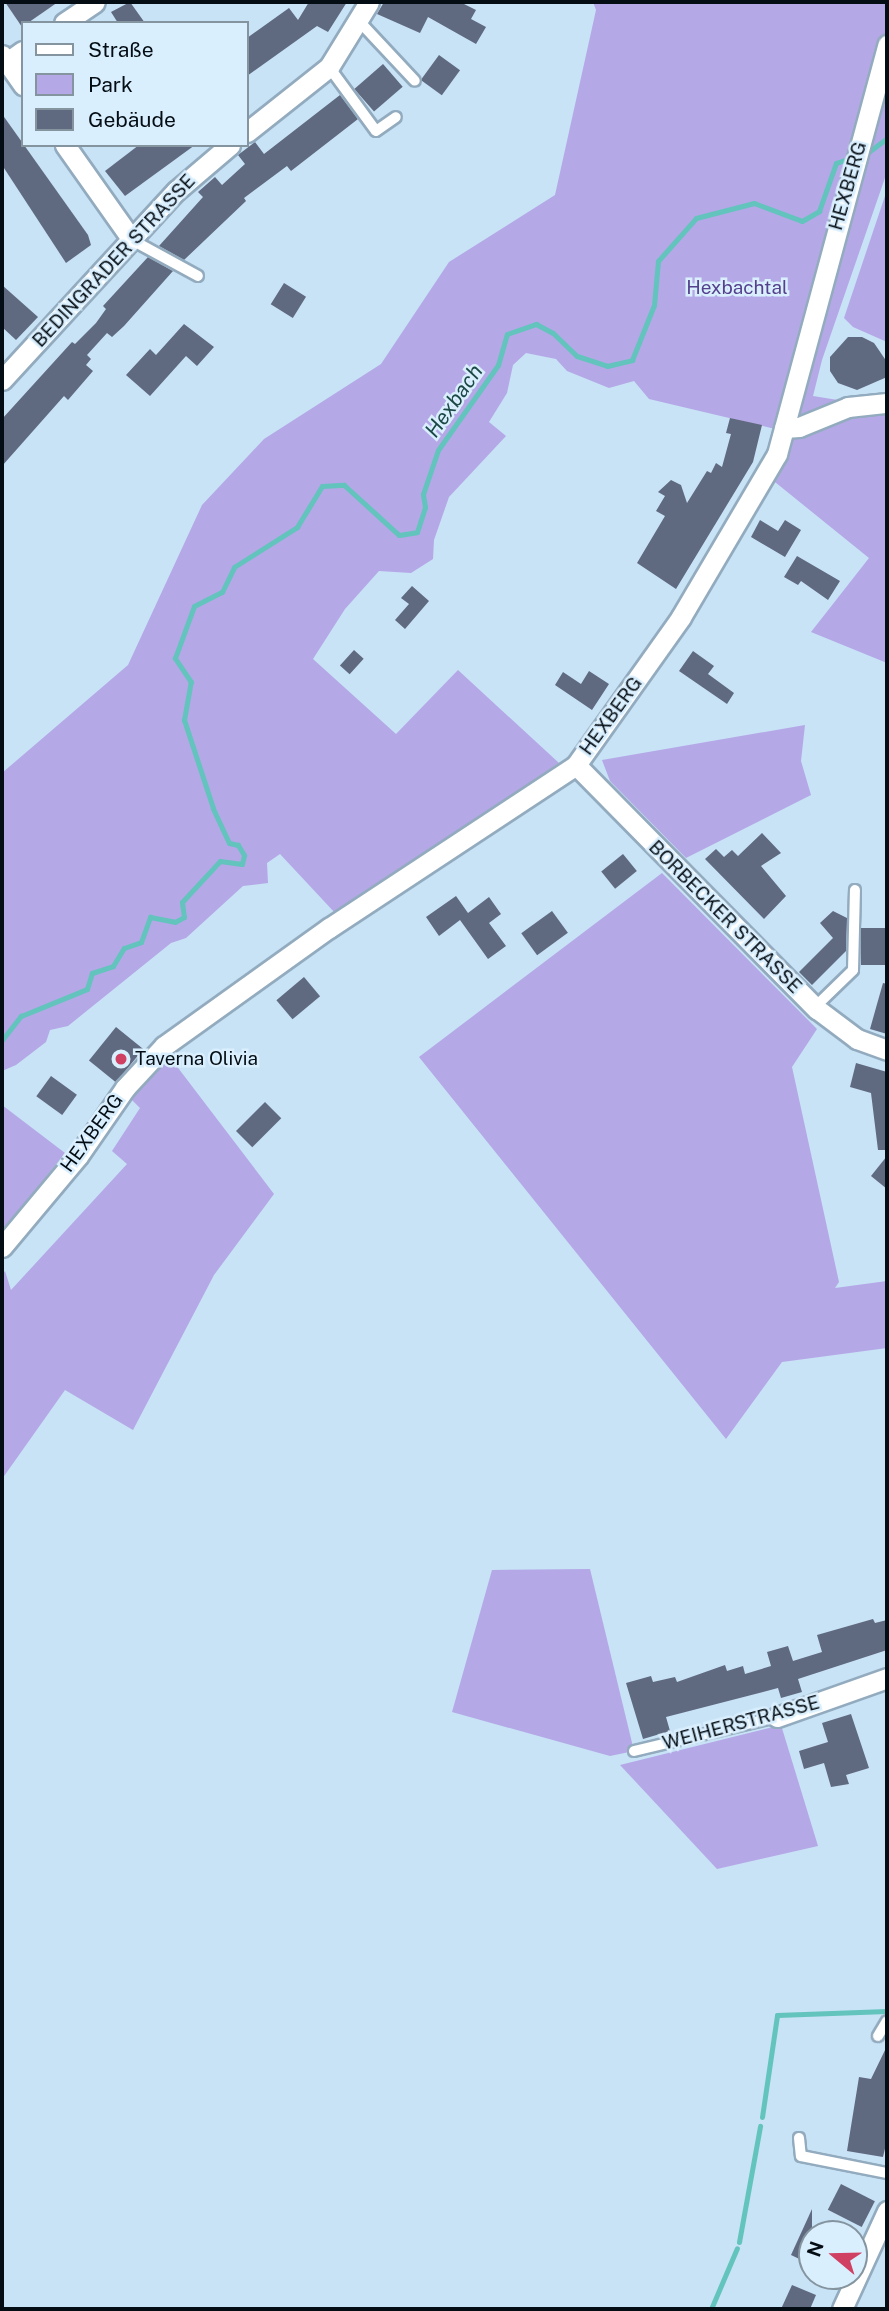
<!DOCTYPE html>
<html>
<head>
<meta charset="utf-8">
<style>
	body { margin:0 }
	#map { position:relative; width:889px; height:2311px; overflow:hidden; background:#c8e2f6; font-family:"Public Sans",sans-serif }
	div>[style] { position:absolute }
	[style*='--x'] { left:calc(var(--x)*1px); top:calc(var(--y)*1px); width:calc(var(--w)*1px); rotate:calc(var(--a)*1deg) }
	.green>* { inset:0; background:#b4a8e7 }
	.stream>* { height:5px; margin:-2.5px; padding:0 2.5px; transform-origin:2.5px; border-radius:2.5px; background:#62c4bc }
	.building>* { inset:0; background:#5f697f; transform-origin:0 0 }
	.roads { filter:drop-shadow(2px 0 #93abbe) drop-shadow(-2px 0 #93abbe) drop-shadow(0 2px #93abbe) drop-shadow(0 -2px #93abbe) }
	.service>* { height:10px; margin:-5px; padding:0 5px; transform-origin:5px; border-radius:5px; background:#fff }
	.minor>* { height:19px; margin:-9.5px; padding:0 9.5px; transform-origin:9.5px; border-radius:9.5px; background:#fff }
	.dots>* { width:19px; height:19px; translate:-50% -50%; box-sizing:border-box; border:4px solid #daeffe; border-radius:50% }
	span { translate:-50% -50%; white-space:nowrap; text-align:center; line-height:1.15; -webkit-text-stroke:5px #daeffe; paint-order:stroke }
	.street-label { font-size:19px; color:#050d14 }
	.park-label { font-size:19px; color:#54408d }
	.poi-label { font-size:19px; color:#050d14 }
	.left { translate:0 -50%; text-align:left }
	.water-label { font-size:21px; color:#1b4845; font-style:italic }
	.frame { position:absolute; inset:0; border:4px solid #050d14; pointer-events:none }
	.legend { position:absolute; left:21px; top:21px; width:228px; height:126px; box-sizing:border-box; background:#daeffe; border:2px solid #8595a0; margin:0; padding:9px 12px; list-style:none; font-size:21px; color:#050d14 }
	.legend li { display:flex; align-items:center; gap:14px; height:35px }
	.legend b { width:35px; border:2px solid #8595a0 }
	.north { position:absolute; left:798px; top:2220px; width:70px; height:70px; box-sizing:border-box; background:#daeffe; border:2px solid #8595a0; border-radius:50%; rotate:289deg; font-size:19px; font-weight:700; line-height:28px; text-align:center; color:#050d14 }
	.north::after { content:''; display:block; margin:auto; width:24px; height:32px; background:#d04063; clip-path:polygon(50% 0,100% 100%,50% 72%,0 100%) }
</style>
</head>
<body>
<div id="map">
	<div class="green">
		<div style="clip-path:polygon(593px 2px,887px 2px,887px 172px,822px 360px,813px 396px,887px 408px,887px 663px,811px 632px,869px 558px,770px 478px,799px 429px,771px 428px,649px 399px,634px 381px,609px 388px,567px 371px,556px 359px,526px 353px,513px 365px,507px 393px,489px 422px,506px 436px,449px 497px,434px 540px,433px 559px,411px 573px,379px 571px,345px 609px,313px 659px,396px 734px,458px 670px,559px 763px,336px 914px,280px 854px,267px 863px,268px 883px,243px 886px,186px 938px,171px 943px,68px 1026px,50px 1030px,46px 1042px,16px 1065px,2px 1071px,2px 773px,128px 665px,202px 505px,264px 439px,381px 364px,449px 262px,555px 195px,596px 10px)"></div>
		<div style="clip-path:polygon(887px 190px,887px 342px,853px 327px,844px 318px)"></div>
		<div style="clip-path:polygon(805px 725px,801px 761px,811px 795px,686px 858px,610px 781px,602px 760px)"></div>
		<div style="clip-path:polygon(662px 873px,817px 1029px,792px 1067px,839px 1282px,835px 1288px,887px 1281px,887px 1348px,782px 1362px,726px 1439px,419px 1057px)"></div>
		<div style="clip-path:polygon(169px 1056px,274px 1194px,214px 1275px,133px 1430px,65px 1390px,2px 1479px,2px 1275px,5px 1271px,11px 1290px,127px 1164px,112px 1151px,140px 1108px,127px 1095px)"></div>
		<div style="clip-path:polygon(2px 1105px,65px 1153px,2px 1232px)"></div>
		<div style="clip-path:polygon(590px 1569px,634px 1751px,610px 1756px,452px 1712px,492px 1570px)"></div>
		<div style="clip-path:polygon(781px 1725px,818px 1846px,717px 1869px,620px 1765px)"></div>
	</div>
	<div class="stream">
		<div style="--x:862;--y:157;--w:31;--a:-37"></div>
		<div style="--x:2;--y:1040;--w:31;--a:-52"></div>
		<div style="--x:21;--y:1016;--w:71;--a:-22.2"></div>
		<div style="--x:87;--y:989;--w:17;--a:-73"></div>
		<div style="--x:92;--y:973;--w:22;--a:-18"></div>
		<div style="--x:113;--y:966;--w:21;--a:-59"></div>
		<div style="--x:124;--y:948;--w:18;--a:-19"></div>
		<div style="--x:141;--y:942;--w:27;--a:-70"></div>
		<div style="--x:150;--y:917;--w:25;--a:11"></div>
		<div style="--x:175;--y:922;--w:10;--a:-29"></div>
		<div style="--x:184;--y:917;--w:15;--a:-98"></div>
		<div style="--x:182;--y:902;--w:56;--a:-47.2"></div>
		<div style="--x:220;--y:861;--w:22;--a:8"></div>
		<div style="--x:242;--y:864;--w:9;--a:-77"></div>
		<div style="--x:244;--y:855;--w:12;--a:-121"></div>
		<div style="--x:238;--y:845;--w:9;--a:-167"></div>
		<div style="--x:229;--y:843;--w:38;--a:-115"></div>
		<div style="--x:213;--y:808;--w:93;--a:-108.2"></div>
		<div style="--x:184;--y:720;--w:39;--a:-80"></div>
		<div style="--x:191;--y:682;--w:29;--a:-124"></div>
		<div style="--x:175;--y:658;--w:55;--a:-69.9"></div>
		<div style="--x:194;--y:606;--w:31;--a:-27"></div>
		<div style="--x:222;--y:592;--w:28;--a:-64"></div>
		<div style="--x:234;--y:567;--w:75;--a:-32.4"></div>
		<div style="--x:297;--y:527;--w:48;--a:-58.6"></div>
		<div style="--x:322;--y:486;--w:22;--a:-3"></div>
		<div style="--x:344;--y:485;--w:74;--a:42.3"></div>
		<div style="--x:399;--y:535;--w:18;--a:-9"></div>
		<div style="--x:417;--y:532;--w:26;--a:-72"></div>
		<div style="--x:425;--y:507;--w:13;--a:-99"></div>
		<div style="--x:423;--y:494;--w:46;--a:-71.2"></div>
		<div style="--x:438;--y:450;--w:104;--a:-54.8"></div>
		<div style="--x:498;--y:365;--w:32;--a:-74"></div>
		<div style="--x:507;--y:334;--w:31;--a:-19"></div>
		<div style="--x:536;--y:324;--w:19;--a:28"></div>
		<div style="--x:553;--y:333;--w:33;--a:44"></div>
		<div style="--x:577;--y:356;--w:32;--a:18"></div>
		<div style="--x:607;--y:366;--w:26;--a:-13"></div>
		<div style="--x:632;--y:360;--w:59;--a:-68.2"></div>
		<div style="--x:654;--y:305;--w:44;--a:-84.8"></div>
		<div style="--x:658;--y:261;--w:57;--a:-48.5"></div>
		<div style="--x:696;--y:218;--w:60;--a:-14.5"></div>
		<div style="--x:754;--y:203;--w:51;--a:20.6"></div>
		<div style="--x:802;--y:221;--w:20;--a:-30"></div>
		<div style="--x:819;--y:211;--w:51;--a:-70.5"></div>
		<div style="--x:836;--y:163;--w:18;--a:-19"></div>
		<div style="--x:762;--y:2117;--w:103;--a:-81.6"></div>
		<div style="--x:777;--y:2015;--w:110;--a:-2.1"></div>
		<div style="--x:739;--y:2242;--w:118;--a:-79.7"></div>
		<div style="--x:711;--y:2309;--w:66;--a:-66.9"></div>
	</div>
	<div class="building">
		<div style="clip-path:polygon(5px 2px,58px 2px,22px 27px)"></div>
		<div style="clip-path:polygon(130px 2px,145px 23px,118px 23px,111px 12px)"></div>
		<div style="clip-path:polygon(309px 2px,347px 2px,328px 32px,317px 26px,247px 76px,247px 38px,289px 8px,298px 20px)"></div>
		<div style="clip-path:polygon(384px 2px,460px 2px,476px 10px,471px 19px,486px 27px,476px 44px,428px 17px,420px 33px,377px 14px)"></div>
		<div style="left:439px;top:55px;width:26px;height:31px;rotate:36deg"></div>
		<div style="left:383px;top:64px;width:30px;height:38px;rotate:49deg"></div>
		<div style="clip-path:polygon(340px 95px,358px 119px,291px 171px,287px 166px,244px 198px,246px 201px,184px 260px,159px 246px,203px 197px,198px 192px,215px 177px,222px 185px,245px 164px,238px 155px,255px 142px,264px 154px)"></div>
		<div style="clip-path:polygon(2px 114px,88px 235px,91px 245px,66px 263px,2px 165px)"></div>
		<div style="clip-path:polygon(139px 145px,195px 145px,125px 196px,105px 171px)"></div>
		<div style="clip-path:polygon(148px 257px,173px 271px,124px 326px,112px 337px,107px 333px,87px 355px,91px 359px,86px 365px,93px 371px,68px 400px,64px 396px,2px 466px,2px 419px,72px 342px,75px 344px,96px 323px,106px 309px,103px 306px)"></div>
		<div style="left:284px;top:283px;width:26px;height:25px;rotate:32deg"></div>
		<div style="clip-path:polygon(2px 285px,38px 317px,16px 340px,2px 327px)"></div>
		<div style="clip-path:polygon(184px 324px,214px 347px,197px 366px,186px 356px,150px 396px,126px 375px,150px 349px,156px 355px)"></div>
		<div style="clip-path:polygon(848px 337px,862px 337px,874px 343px,887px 362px,887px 377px,857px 390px,838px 383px,830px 371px,830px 357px)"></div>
		<div style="clip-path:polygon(730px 418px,762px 425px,753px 462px,676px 589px,637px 563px,665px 516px,656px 511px,665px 496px,658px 492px,671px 480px,681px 485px,687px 503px,707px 471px,711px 473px,716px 463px,722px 467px,731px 434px,726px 433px)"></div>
		<div style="clip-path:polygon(760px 520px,778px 531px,785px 520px,801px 530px,785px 557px,751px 537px)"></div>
		<div style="clip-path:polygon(797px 556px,840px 581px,828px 600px,801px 581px,798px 585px,784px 577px)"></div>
		<div style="clip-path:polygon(412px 586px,429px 601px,405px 629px,395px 620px,409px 604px,401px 598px)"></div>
		<div style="left:354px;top:650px;width:13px;height:21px;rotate:42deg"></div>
		<div style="clip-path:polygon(693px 651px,714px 666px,708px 674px,734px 693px,727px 704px,679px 671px)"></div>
		<div style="clip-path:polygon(589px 671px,609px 684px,592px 710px,555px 685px,563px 672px,581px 684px)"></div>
		<div style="clip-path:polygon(762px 833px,781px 853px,761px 866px,786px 896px,764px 919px,705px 859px,716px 849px,724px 857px,732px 850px,738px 856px)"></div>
		<div style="left:623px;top:854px;width:22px;height:28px;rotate:51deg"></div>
		<div style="clip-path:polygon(456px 896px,468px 913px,489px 897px,501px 914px,489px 923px,506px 946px,488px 959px,460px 920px,439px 936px,426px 917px)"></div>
		<div style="left:552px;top:911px;width:27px;height:38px;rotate:54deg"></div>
		<div style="clip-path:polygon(833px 911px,847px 918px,846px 951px,812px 985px,799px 972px,833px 938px,820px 923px)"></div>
		<div style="left:861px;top:928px;width:26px;height:37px"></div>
		<div style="left:304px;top:977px;width:25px;height:36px;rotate:50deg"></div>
		<div style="clip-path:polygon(883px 983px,887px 984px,887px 1034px,870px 1029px)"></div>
		<div style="left:116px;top:1027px;width:35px;height:43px;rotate:39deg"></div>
		<div style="clip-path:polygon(856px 1063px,887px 1072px,887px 1150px,878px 1150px,871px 1093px,850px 1087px)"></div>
		<div style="left:51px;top:1076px;width:32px;height:25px;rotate:36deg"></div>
		<div style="left:265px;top:1102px;width:23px;height:41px;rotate:45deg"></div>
		<div style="clip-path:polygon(887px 1156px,887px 1189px,871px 1176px)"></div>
		<div style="clip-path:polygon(873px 1619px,875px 1623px,887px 1620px,887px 1650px,798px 1679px,802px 1692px,781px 1698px,778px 1688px,666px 1717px,670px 1731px,643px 1739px,626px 1683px,651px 1676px,653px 1682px,675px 1677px,677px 1682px,725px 1665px,727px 1671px,743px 1666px,745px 1674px,771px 1666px,767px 1652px,788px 1646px,793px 1661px,822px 1652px,817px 1635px)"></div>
		<div style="clip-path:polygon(851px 1714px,869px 1768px,846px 1775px,849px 1784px,831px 1787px,824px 1763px,804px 1769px,799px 1751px,828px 1742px,822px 1723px)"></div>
		<div style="clip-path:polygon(887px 2046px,887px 2140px,883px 2157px,847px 2151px,859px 2077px,871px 2079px)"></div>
		<div style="left:841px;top:2184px;width:38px;height:29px;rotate:27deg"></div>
		<div style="clip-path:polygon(812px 2209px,812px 2265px,791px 2255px)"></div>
		<div style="clip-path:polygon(792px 2285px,816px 2295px,810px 2309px,781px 2309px)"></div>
	</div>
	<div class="roads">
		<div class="service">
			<div style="--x:358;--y:20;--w:83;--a:46.9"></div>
			<div style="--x:329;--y:67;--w:79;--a:53.7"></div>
			<div style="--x:376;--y:131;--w:24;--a:-35"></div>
			<div style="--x:132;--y:240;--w:75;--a:28.6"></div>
			<div style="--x:815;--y:1007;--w:53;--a:-44.2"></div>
			<div style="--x:853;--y:970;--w:80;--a:-88.6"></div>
			<div style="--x:634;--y:1751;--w:147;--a:-13.4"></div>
			<div style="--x:878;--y:2036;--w:17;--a:-59"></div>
			<div style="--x:799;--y:2138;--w:18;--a:84"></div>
			<div style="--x:801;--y:2156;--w:88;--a:11.2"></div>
		</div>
		<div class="minor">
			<div style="--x:64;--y:23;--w:37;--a:-34"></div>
			<div style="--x:2;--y:55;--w:37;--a:55"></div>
			<div style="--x:7;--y:62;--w:19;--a:-35"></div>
			<div style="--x:247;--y:132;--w:105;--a:-38.4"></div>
			<div style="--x:329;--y:67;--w:76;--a:-58.4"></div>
			<div style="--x:65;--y:145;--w:116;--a:54.8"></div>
			<div style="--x:2;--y:380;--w:257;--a:-47.4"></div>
			<div style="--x:176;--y:191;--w:71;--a:-40.4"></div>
			<div style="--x:784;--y:428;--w:15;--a:-4"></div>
			<div style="--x:799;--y:427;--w:53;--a:-22.2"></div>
			<div style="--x:848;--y:407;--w:39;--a:-6"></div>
			<div style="--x:576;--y:765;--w:343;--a:45.4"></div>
			<div style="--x:817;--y:1009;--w:50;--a:36.9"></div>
			<div style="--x:857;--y:1039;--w:32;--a:20"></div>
			<div style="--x:2;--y:1247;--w:119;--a:-50.1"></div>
			<div style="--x:78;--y:1156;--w:83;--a:-55.3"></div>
			<div style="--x:125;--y:1088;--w:57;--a:-47.1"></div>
			<div style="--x:164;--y:1046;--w:203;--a:-35.6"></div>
			<div style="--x:329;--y:928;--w:296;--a:-33.4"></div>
			<div style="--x:576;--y:765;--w:181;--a:-54.6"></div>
			<div style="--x:681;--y:617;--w:189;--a:-59.5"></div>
			<div style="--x:777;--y:454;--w:424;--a:-74.9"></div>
			<div style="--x:777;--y:1717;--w:117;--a:-19.5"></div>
			<div style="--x:842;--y:2309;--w:108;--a:-65.3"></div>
		</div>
	</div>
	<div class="dots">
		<div style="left:121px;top:1059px;background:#d04063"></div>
	</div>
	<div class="street-label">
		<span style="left:848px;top:186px;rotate:-74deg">HEXBERG</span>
		<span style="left:114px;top:261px;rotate:-47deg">BEDINGRADER STRASSE</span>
		<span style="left:611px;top:716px;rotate:-54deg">HEXBERG</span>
		<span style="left:725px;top:917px;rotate:45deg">BORBECKER STRASSE</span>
		<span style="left:92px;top:1133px;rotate:-54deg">HEXBERG</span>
		<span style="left:741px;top:1723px;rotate:-15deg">WEIHERSTRASSE</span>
	</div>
	<div class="park-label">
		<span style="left:737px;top:288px">Hexbachtal</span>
	</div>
	<div class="poi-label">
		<span class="left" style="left:135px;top:1059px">Taverna Olivia</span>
	</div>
	<div class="water-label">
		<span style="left:454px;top:401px;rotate:-55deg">Hexbach</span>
	</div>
	<div class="frame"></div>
	<ul class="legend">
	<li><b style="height:9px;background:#fff"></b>Straße</li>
	<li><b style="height:19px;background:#b4a8e7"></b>Park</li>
	<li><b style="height:19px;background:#5f697f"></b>Gebäude</li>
	</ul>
	<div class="north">N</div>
</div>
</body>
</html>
